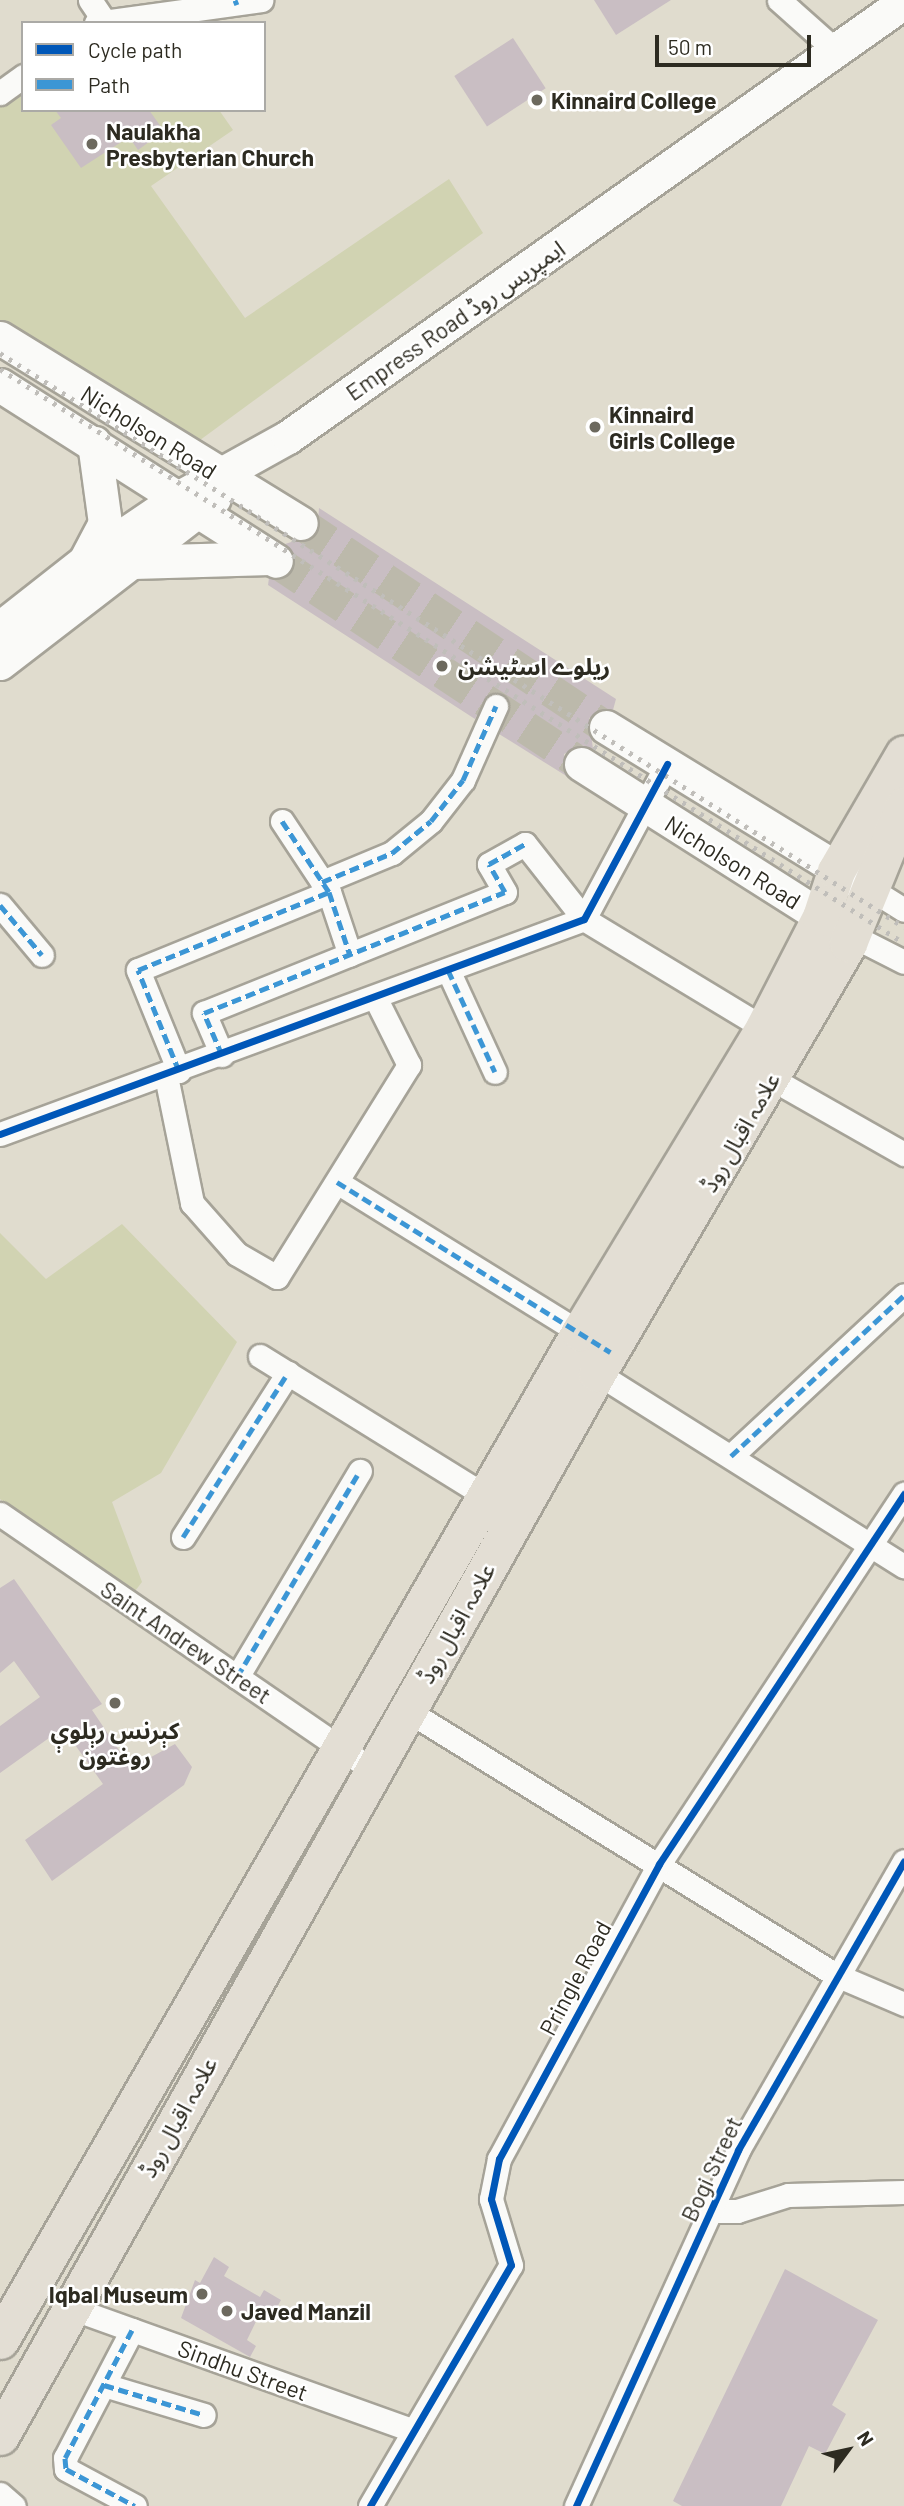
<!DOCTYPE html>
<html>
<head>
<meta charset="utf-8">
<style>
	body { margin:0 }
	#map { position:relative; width:904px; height:2506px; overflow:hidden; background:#e0dcce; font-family:Barlow,"Noto Sans Arabic",sans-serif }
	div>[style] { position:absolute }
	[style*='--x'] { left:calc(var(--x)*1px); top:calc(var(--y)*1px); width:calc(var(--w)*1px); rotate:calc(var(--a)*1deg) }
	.green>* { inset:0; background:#d1d3b2 }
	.building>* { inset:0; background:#c9bec3; transform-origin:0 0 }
	.secondary-tunnel>* { height:33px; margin-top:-16.5px; transform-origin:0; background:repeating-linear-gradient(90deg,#bcb9ab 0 33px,transparent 0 50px) }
	.roads { filter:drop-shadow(2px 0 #a6a398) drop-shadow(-2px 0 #a6a398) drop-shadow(0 2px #a6a398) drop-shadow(0 -2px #a6a398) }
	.minor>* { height:23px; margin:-11.5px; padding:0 11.5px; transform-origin:11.5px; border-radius:11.5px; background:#fafaf8 }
	.secondary>* { height:33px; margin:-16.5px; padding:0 16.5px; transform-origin:16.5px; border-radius:16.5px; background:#fafaf8 }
	.primary>* { height:37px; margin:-18.5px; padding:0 18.5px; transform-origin:18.5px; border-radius:18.5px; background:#e3ded4 }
	.rail>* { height:5px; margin-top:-2.5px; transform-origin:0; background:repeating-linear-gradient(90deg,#c0beba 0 3.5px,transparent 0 10.5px) }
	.quiet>* { height:5px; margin-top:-2.5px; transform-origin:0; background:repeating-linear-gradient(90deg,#3c96d5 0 10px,transparent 0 15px) }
	.cycleway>* { height:7px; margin:-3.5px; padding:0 3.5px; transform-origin:3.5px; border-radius:3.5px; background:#0057b8 }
	.dots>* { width:19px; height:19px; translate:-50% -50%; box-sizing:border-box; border:4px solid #fff; border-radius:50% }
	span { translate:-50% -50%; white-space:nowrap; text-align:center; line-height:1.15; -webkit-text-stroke:5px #fff; paint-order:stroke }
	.poi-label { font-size:23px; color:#2d2b21; font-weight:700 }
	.left { translate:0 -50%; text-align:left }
	.right { translate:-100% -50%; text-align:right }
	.street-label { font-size:23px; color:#2d2b21 }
	.legend { position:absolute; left:21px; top:21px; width:245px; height:91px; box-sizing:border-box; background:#fff; border:2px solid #abaaa6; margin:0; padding:9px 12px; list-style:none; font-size:21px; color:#2d2b21 }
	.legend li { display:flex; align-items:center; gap:14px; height:35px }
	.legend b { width:35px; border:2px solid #abaaa6 }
	.north { position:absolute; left:813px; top:2415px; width:70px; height:70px; -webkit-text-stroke:5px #fff; paint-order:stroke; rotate:57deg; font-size:19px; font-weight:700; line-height:28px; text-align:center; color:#2d2b21 }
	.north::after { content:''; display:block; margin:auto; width:24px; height:32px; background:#2d2b21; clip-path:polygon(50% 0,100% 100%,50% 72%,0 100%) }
	.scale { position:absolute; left:655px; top:35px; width:156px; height:32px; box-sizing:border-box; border:4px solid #2d2b21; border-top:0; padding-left:9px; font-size:21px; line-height:24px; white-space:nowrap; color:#2d2b21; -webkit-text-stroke:5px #fff; paint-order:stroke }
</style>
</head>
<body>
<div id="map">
	<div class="green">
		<div style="clip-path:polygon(23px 76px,23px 110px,219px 110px,233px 130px,151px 186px,245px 318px,449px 179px,483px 233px,181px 454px,0 338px,0 93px)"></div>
		<div style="clip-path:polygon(122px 1224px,237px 1342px,161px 1473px,112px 1502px,142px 1582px,132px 1595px,0 1499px,0 1233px,46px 1279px)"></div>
	</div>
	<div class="building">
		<div style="clip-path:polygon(594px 0,671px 0,616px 35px)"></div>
		<div style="left:513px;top:38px;width:60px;height:70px;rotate:57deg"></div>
		<div style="clip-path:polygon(55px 110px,149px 110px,164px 131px,138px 150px,129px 137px,81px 168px,51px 125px,61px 118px)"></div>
		<div style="clip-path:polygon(319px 508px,616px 699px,613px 710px,589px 718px,593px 749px,581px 745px,564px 754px,568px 777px,499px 734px,510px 705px,502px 694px,487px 695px,475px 719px,268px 585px,269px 578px,292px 572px,293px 553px,285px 544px,317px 534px)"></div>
		<div style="clip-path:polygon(14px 1579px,102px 1704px,92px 1710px,131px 1768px,175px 1744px,192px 1767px,184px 1785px,52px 1881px,25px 1840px,103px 1784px,63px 1728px,0 1773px,0 1726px,40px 1697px,14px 1661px,0 1673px,0 1588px)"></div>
		<div style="clip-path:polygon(214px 2257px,229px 2267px,224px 2276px,260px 2297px,264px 2290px,281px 2300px,273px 2315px,262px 2309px,247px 2340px,256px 2346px,250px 2357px,181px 2318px,195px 2280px,200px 2283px)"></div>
		<div style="clip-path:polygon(785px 2269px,878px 2320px,832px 2405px,846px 2414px,825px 2454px,809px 2446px,781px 2506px,682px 2506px,673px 2501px)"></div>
	</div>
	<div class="secondary-tunnel">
		<div style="--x:301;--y:523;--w:367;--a:33.8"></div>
		<div style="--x:276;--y:561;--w:366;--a:33.6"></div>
	</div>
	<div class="roads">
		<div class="minor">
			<div style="--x:90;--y:0;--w:22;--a:56"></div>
			<div style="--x:779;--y:0;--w:74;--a:41.7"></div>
			<div style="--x:96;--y:23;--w:167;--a:-7.9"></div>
			<div style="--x:0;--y:93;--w:29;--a:-36"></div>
			<div style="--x:282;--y:821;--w:85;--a:56.5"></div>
			<div style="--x:329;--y:892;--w:66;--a:71.6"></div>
			<div style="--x:322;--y:882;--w:76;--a:-22.5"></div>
			<div style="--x:392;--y:853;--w:50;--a:-39.4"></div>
			<div style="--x:431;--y:821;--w:52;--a:-52"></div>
			<div style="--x:463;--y:780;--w:81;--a:-66"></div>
			<div style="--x:869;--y:888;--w:41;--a:32.2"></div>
			<div style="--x:0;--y:905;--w:65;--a:50"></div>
			<div style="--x:851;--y:935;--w:59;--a:27"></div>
			<div style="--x:448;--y:970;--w:112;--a:65.3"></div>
			<div style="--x:222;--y:1055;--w:46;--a:-113.2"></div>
			<div style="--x:204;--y:1013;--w:324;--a:-21.9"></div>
			<div style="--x:505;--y:892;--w:32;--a:-120"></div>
			<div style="--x:489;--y:864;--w:41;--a:-29.1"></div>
			<div style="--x:525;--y:844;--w:95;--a:51.8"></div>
			<div style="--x:584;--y:919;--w:210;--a:31.2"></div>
			<div style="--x:179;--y:1071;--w:109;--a:-112.1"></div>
			<div style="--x:138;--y:970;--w:206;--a:-22.2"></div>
			<div style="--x:166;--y:1076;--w:130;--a:78.4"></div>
			<div style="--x:192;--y:1203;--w:68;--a:48.6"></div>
			<div style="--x:237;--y:1254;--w:46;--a:29.9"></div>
			<div style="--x:277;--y:1277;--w:250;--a:-58.1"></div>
			<div style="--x:409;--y:1065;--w:76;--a:-116.6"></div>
			<div style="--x:772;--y:1079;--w:152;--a:29.6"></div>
			<div style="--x:0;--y:1134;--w:622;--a:-20.21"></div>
			<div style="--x:584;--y:919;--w:176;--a:-61.8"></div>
			<div style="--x:337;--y:1182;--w:298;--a:31.8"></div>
			<div style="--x:260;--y:1356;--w:266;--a:31.8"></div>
			<div style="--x:597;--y:1373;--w:363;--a:32.2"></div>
			<div style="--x:731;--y:1456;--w:236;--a:-42.9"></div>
			<div style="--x:0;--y:1514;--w:452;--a:34.5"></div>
			<div style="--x:183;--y:1537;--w:195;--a:-57.4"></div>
			<div style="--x:237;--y:1677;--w:240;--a:-59.2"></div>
			<div style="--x:408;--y:1711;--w:503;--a:31.67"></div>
			<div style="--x:836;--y:1975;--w:74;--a:23.1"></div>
			<div style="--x:712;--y:2211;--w:25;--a:0"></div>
			<div style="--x:737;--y:2211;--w:53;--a:-17.4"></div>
			<div style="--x:788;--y:2195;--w:116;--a:-1.5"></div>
			<div style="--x:71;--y:2308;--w:364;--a:19.7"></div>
			<div style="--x:132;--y:2330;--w:144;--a:117.6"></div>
			<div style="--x:65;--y:2458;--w:11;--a:85"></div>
			<div style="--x:66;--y:2469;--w:78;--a:28.2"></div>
			<div style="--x:104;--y:2385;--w:104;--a:16.7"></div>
			<div style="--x:0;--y:2494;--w:18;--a:41"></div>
			<div style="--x:370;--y:2506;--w:279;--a:-59.7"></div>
			<div style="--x:511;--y:2265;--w:69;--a:-106.9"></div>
			<div style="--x:491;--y:2199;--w:41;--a:-78.7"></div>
			<div style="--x:499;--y:2159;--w:336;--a:-61.5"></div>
			<div style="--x:659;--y:1864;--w:444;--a:-56.5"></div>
			<div style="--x:576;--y:2506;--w:391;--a:-65.5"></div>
			<div style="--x:738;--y:2150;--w:333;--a:-60.1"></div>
		</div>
		<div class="secondary">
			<div style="--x:0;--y:338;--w:353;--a:31.6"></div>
			<div style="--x:0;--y:385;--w:327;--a:32.5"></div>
			<div style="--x:86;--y:559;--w:41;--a:-62.2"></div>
			<div style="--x:105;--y:523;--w:81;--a:-97.8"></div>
			<div style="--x:133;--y:562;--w:137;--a:-1.7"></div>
			<div style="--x:0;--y:628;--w:108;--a:-38.2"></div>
			<div style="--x:85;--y:561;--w:112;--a:-34.1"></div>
			<div style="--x:178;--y:498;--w:126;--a:-29"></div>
			<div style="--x:288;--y:437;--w:754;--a:-35.23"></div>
			<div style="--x:0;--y:663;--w:270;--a:-37.6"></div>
			<div style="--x:606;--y:727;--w:308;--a:31.5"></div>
			<div style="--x:581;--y:764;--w:310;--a:32.4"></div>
		</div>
		<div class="primary">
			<div style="--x:0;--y:2340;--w:1163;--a:-60.08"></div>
			<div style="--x:580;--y:1332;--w:355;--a:-58.8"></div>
			<div style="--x:764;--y:1028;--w:125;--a:-62.8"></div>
			<div style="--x:821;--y:917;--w:48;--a:-71.9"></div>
			<div style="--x:836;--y:871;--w:135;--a:-59.8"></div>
			<div style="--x:0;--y:2436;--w:1219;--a:-60.68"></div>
			<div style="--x:597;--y:1373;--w:498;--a:-59.7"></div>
			<div style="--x:848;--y:943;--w:148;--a:-67.8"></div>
		</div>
	</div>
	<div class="rail">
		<div style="--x:0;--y:353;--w:1071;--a:32.41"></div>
		<div style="--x:0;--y:369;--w:1071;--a:32.41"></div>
	</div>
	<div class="quiet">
		<div style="--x:235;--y:0;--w:5;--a:68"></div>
		<div style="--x:282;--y:821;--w:85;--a:56.5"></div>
		<div style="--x:329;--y:892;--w:66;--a:71.6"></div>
		<div style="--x:322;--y:882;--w:76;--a:-22.5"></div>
		<div style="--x:392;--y:853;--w:50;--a:-39.4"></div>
		<div style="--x:431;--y:821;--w:52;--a:-52"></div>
		<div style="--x:463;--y:780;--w:81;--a:-66"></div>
		<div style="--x:0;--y:905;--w:65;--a:50"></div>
		<div style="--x:448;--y:970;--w:112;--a:65.3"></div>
		<div style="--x:222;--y:1055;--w:46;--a:-113.2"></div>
		<div style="--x:204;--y:1013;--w:324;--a:-21.9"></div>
		<div style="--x:505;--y:892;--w:32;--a:-120"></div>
		<div style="--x:489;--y:864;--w:41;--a:-29.1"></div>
		<div style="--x:179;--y:1071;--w:109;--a:-112.1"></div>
		<div style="--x:138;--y:970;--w:206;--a:-22.2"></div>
		<div style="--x:337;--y:1182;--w:322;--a:31.9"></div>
		<div style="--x:731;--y:1456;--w:236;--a:-42.9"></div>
		<div style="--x:183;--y:1537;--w:195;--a:-57.4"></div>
		<div style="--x:237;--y:1677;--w:240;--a:-59.2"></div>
		<div style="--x:132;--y:2330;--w:144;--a:117.6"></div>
		<div style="--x:65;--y:2458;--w:11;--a:85"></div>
		<div style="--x:66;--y:2469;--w:78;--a:28.2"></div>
		<div style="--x:104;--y:2385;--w:104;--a:16.7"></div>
	</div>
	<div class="cycleway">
		<div style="--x:0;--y:1134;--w:622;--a:-20.21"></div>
		<div style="--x:584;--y:919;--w:176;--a:-61.8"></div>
		<div style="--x:370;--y:2506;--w:279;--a:-59.7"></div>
		<div style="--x:511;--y:2265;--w:69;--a:-106.9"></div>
		<div style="--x:491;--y:2199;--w:41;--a:-78.7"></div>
		<div style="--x:499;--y:2159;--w:336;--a:-61.5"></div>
		<div style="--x:659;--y:1864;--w:444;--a:-56.5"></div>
		<div style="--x:576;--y:2506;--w:391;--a:-65.5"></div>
		<div style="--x:738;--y:2150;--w:333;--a:-60.1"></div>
	</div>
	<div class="dots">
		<div style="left:537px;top:100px;background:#6c695e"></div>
		<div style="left:92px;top:144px;background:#6c695e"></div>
		<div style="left:595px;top:427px;background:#6c695e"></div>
		<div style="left:442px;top:666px;background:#6c695e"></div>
		<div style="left:115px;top:1703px;background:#6c695e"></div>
		<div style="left:202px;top:2294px;background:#6c695e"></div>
		<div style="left:227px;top:2311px;background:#6c695e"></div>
	</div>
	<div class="poi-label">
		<span class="left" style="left:551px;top:100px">Kinnaird College</span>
		<span class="left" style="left:106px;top:144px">Naulakha<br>Presbyterian Church</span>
		<span class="left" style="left:609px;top:427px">Kinnaird<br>Girls College</span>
		<span class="left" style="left:458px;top:666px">ریلوے اسٹیشن</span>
		<span style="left:115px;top:1743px">کېرنس رېلوې<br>روغتون</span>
		<span class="right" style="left:188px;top:2294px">Iqbal Museum</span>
		<span class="left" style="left:241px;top:2311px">Javed Manzil</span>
	</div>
	<div class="street-label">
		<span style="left:455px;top:320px;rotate:-35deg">Empress Road ایمپریس روڈ</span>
		<span style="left:149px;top:432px;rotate:32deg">Nicholson Road</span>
		<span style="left:733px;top:862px;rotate:32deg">Nicholson Road</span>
		<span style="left:740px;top:1132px;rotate:-60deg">علامہ اقبال روڈ</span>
		<span style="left:456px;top:1623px;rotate:-61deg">علامہ اقبال روڈ</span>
		<span style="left:186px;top:1642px;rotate:34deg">Saint Andrew Street</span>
		<span style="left:575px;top:1978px;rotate:-62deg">Pringle Road</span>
		<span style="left:178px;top:2117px;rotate:-61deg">علامہ اقبال روڈ</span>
		<span style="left:711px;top:2169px;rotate:-65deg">Bogi Street</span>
		<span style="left:243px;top:2370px;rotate:20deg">Sindhu Street</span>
	</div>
	<ul class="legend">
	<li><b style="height:9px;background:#0057b8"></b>Cycle path</li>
	<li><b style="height:9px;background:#3c96d5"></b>Path</li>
	</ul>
	<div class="north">N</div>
	<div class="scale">50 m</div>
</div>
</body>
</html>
